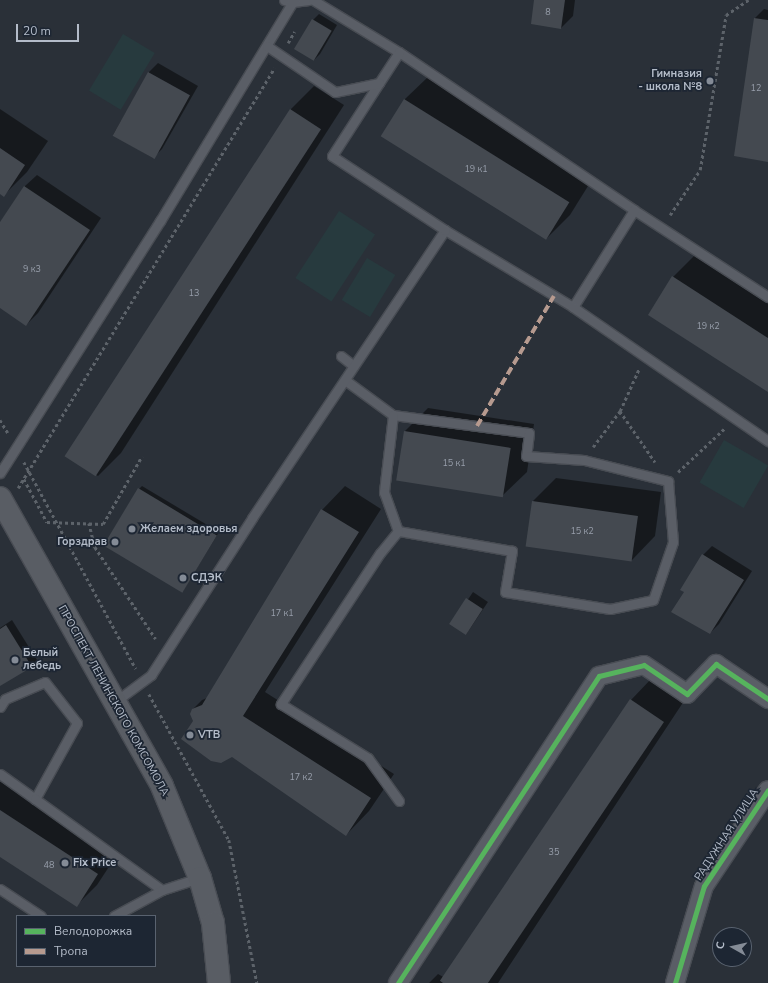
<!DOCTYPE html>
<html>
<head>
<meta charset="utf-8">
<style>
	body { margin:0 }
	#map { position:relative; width:768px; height:983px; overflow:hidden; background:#2a3038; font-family:"Nunito Sans",sans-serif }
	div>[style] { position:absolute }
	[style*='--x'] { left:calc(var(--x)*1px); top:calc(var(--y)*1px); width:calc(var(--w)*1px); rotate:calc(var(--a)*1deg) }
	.green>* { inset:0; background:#273a3e; transform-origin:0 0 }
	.shadow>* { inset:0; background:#0007; transform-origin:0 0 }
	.building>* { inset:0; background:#444950; transform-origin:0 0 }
	.path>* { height:2.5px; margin-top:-1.25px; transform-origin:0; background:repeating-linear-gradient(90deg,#5d636a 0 3px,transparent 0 6px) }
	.roads { filter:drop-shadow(1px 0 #484c53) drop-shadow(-1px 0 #484c53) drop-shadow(0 1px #484c53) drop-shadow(0 -1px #484c53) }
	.lane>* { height:9px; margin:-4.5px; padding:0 4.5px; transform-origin:4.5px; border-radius:4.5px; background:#5a5e66 }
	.street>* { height:18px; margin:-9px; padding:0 9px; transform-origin:9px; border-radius:9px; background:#5a5e66 }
	.secondary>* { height:22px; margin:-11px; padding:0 11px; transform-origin:11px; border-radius:11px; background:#595d64 }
	.quiet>* { height:4px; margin-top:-2px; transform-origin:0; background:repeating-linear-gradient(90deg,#b69a8f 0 8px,transparent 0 12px) }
	.cycleway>* { height:5px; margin:-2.5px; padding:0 2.5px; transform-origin:2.5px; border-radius:2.5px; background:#56b35d }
	.dots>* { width:11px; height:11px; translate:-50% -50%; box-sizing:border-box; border:2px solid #1d2633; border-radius:50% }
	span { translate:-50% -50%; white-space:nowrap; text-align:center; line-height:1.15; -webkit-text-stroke:3.5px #1d2633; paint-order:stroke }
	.number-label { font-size:9px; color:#989fab }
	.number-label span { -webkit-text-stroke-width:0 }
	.poi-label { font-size:11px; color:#b4bcc9; font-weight:700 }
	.right { translate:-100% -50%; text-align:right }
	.left { translate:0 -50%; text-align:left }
	.street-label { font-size:11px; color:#b4bcc9 }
	.legend { position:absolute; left:16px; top:915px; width:140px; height:52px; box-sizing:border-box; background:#1d2633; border:1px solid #59626f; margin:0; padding:5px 7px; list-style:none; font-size:12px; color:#b4bcc9 }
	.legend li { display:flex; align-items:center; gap:8px; height:20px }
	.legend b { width:20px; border:1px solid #59626f }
	.north { position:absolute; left:712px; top:927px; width:40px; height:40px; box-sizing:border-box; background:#1d2633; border:1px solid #59626f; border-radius:50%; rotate:278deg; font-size:11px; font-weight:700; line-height:16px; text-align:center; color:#b4bcc9 }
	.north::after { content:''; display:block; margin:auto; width:14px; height:18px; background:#848b96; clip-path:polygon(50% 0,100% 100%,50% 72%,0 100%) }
	.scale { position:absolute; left:16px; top:24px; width:63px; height:18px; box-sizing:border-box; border:2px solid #b4bcc9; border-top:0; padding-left:5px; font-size:12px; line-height:14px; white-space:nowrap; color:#b4bcc9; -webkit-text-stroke:3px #1d2633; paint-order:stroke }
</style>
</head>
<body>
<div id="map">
	<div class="green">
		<div style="left:123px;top:34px;width:37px;height:66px;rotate:31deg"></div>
		<div style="left:339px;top:211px;width:43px;height:80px;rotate:33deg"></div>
		<div style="left:367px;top:258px;width:33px;height:49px;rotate:31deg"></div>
		<div style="left:724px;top:440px;width:51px;height:49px;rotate:30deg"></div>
	</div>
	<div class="shadow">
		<div style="clip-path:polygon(535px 0,575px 0,573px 16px,561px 28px)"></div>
		<div style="clip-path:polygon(764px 9px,768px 10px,768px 161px,755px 18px)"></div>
		<div style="clip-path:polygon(319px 14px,337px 25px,320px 54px,314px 60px,313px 20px)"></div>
		<div style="clip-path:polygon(158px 63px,198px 86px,162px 149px,153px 158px,113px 135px,149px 72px)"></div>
		<div style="clip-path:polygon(429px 76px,593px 178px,570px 215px,547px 238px,383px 136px,405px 99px)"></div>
		<div style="clip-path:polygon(314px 86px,344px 105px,121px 453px,98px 476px,68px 457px,291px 109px)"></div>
		<div style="clip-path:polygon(0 109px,48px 141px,27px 172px,4px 195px,0 192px)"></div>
		<div style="clip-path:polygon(37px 175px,101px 218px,38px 313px,26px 325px,0 307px,0 223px,25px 186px)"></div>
		<div style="clip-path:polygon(696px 254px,768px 300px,768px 391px,673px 277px)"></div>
		<div style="clip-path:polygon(428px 408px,534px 424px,527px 472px,503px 495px,405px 431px)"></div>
		<div style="clip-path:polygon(556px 478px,661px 492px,655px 536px,632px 560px,533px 501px)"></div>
		<div style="clip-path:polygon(142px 486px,219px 532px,183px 591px,139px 489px)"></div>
		<div style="clip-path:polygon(345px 486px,381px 509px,265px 692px,394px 774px,369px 811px,346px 835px,232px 756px,221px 762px,194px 721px,193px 709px,202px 700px,207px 698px,322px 510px)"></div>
		<div style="clip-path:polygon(712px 546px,752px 571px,719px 624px,710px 633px,685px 592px,703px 555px)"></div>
		<div style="left:473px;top:592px;width:18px;height:39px;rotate:34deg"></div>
		<div style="clip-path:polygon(12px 620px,37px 660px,31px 666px,0 685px,0 628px)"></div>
		<div style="clip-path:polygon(651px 679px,684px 701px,498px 983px,429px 983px,438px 974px,447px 979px,631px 700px)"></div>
		<div style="clip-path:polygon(0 777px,118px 853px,97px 885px,77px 905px,0 856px)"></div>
	</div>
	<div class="building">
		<div style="clip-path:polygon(534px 0,565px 0,561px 29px,531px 24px)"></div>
		<div style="clip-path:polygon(754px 18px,768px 20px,768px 162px,734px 156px)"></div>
		<div style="left:312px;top:19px;width:23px;height:35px;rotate:31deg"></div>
		<div style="left:148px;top:72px;width:48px;height:73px;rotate:29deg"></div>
		<div style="left:404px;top:99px;width:195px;height:44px;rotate:32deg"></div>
		<div style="left:290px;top:109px;width:37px;height:414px;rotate:33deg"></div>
		<div style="clip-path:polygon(0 148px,25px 165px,4px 197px,0 194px)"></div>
		<div style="clip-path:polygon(24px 186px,90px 230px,26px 326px,0 308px,0 222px)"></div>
		<div style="clip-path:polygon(672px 276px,768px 338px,768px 392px,648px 315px)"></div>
		<div style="left:404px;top:431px;width:108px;height:50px;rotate:9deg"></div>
		<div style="left:138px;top:488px;width:92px;height:67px;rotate:31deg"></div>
		<div style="left:532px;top:501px;width:107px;height:46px;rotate:8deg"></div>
		<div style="clip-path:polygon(321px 509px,359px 532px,243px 716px,371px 798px,346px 836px,232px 757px,221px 763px,211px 761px,181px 739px,193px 721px,190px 714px,192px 709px,202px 705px)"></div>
		<div style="clip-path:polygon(702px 554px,744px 580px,710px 634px,671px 612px,684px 592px,680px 590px)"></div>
		<div style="left:466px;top:598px;width:20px;height:31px;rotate:33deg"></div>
		<div style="clip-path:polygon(6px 625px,32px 667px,0 686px,0 629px)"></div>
		<div style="left:630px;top:699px;width:41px;height:340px;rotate:34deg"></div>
		<div style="clip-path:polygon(0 810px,98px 874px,77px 907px,0 857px)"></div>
	</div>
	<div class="path">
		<div style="--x:288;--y:43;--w:13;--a:-61"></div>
		<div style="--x:670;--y:215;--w:54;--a:-56.3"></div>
		<div style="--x:700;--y:170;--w:157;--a:-80.5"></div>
		<div style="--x:726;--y:15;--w:27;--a:-34"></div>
		<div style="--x:620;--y:411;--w:62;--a:55.5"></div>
		<div style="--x:0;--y:420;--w:15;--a:58"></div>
		<div style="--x:593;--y:447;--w:45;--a:-53.1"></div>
		<div style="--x:620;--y:411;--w:46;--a:-65.7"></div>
		<div style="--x:24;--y:462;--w:235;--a:61.6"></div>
		<div style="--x:678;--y:472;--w:63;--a:-43.1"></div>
		<div style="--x:24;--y:479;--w:49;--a:61.9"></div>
		<div style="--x:47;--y:522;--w:56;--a:2"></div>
		<div style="--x:103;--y:524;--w:78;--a:-60.2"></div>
		<div style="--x:18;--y:488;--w:492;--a:-58.6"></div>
		<div style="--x:89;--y:523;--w:25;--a:76"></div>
		<div style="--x:95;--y:547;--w:110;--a:56.5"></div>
		<div style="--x:149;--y:694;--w:166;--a:61.3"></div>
		<div style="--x:229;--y:840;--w:146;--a:78.9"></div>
	</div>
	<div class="roads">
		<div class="lane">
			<div style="--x:284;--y:0;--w:9;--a:13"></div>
			<div style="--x:293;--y:2;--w:16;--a:-7"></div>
			<div style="--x:313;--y:0;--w:100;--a:31.2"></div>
			<div style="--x:399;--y:52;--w:283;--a:33.9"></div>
			<div style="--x:634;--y:210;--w:160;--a:33"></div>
			<div style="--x:379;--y:83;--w:37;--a:-57"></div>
			<div style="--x:445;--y:230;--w:149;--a:31"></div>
			<div style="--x:573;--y:307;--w:115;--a:-57.8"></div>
			<div style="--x:573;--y:307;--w:237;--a:34.5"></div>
			<div style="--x:341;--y:356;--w:16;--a:38"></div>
			<div style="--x:345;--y:380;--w:59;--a:36.1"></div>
			<div style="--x:393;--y:415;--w:137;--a:7.5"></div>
			<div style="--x:529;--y:433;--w:23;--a:97"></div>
			<div style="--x:526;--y:456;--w:58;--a:3.9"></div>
			<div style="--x:584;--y:460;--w:87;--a:14"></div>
			<div style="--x:668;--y:481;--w:61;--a:85.3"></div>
			<div style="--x:673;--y:542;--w:61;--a:109"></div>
			<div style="--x:653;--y:600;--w:44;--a:168.2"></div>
			<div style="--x:610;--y:609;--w:106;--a:-170.8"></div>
			<div style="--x:505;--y:592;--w:42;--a:-80.3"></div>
			<div style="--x:512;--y:551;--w:116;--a:-170"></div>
			<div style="--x:393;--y:415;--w:78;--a:96.7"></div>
			<div style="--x:384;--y:492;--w:41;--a:70.3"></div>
			<div style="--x:0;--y:473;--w:299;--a:-57.6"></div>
			<div style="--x:160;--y:221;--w:258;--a:-58.8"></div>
			<div style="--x:398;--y:531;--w:28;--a:129"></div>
			<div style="--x:380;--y:553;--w:181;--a:123.3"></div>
			<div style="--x:281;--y:704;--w:102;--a:31.8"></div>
			<div style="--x:368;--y:758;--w:53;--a:54.2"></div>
			<div style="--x:116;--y:701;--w:44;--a:-36.6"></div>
			<div style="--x:151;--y:675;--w:187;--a:-57.2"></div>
			<div style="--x:252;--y:518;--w:347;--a:-56.2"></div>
			<div style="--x:445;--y:230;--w:135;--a:-146.8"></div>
			<div style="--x:332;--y:156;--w:87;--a:-57.2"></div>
			<div style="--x:379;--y:83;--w:45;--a:168.4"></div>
			<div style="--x:335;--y:92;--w:82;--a:-145.9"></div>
			<div style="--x:0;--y:707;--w:9;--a:-58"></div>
			<div style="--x:5;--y:699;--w:43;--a:-23"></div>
			<div style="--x:45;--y:682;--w:52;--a:52"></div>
			<div style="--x:77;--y:723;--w:87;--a:118.9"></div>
			<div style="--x:35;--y:799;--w:43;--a:-144.5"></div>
			<div style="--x:35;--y:799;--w:156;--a:35.6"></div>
			<div style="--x:0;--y:889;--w:49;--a:33.4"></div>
			<div style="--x:114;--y:916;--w:55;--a:-28.4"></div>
			<div style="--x:162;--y:890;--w:40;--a:-18"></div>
		</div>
		<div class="street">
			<div style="--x:398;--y:983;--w:367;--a:-56.8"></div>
			<div style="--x:599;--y:676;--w:46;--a:-13.7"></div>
			<div style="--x:644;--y:665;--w:52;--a:34"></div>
			<div style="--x:687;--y:694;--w:42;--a:-46"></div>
			<div style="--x:716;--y:664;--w:63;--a:33.9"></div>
			<div style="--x:675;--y:983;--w:101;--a:-73.4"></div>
			<div style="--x:704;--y:886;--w:115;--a:-56.3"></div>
		</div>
		<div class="secondary">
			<div style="--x:0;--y:498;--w:330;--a:60.6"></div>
			<div style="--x:162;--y:786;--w:100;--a:67.6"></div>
			<div style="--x:200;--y:878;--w:47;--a:73.9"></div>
			<div style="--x:213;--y:923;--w:60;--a:84.3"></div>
		</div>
	</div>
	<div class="quiet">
		<div style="--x:477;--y:426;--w:151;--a:-59.4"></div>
	</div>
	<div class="cycleway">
		<div style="--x:398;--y:983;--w:367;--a:-56.8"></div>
		<div style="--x:599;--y:676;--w:46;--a:-13.7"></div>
		<div style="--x:644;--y:665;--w:52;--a:34"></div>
		<div style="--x:687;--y:694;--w:42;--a:-46"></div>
		<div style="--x:716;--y:664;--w:63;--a:33.9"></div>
		<div style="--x:675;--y:983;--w:101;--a:-73.4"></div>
		<div style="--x:704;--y:886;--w:115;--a:-56.3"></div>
	</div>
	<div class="dots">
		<div style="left:710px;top:81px;background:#848b96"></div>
		<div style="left:132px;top:529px;background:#848b96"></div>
		<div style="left:115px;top:542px;background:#848b96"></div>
		<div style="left:183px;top:578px;background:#848b96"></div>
		<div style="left:15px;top:660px;background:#848b96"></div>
		<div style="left:190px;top:735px;background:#848b96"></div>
		<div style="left:65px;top:863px;background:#848b96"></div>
	</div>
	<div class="number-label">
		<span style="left:548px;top:12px">8</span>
		<span style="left:756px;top:88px">12</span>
		<span style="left:476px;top:169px">19 к1</span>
		<span style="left:32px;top:269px">9 к3</span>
		<span style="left:194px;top:293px">13</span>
		<span style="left:708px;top:326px">19 к2</span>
		<span style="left:454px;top:463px">15 к1</span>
		<span style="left:582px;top:531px">15 к2</span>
		<span style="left:282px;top:613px">17 к1</span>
		<span style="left:301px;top:777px">17 к2</span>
		<span style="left:554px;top:852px">35</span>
		<span style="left:49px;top:865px">48</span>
	</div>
	<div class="poi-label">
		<span class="right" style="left:702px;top:81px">Гимназия<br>- школа №8</span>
		<span class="left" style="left:140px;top:529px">Желаем здоровья</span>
		<span class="right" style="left:107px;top:542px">Горздрав</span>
		<span class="left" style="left:191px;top:578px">СДЭК</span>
		<span class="left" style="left:23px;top:660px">Белый<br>лебедь</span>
		<span class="left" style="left:198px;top:735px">VTB</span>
		<span class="left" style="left:73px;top:863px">Fix Price</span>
	</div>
	<div class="street-label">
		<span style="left:113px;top:701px;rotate:61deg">ПРОСПЕКТ ЛЕНИНСКОГО КОМСОМОЛА</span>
		<span style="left:727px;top:835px;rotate:-57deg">РАДУЖНАЯ УЛИЦА</span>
	</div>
	<ul class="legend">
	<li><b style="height:5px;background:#56b35d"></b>Велодорожка</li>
	<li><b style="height:5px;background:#b69a8f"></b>Тропа</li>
	</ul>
	<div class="north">С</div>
	<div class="scale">20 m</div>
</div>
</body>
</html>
